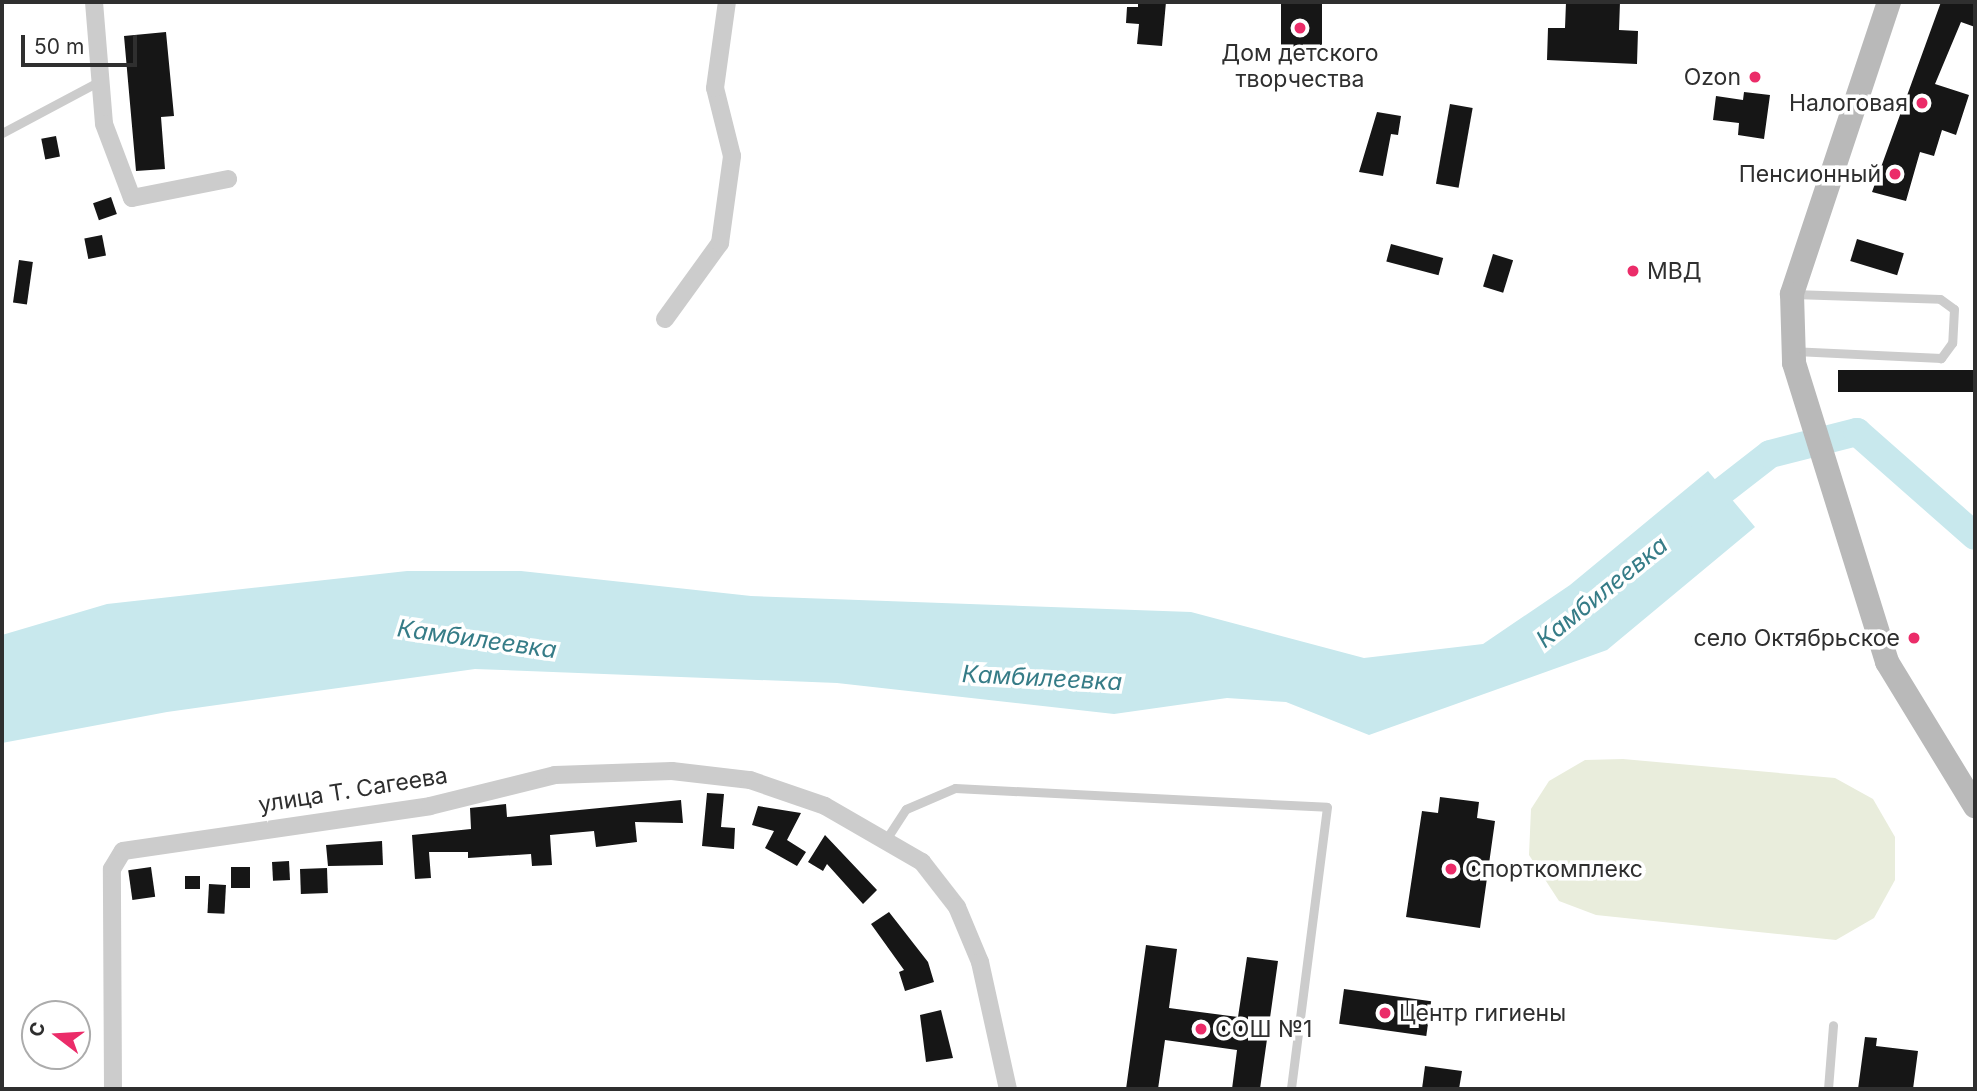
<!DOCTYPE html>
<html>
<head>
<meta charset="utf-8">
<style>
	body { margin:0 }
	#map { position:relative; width:1977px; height:1091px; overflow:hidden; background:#fff; font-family:Inter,sans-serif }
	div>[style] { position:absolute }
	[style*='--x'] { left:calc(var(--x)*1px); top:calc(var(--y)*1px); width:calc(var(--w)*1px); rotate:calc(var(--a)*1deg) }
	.green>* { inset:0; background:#e9eddc }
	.water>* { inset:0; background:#c8e8ed }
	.river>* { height:28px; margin:-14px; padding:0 14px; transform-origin:14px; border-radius:14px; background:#c8e8ed }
	.building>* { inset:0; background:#161616; transform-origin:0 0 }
	.lane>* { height:9px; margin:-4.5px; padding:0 4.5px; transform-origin:4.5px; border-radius:4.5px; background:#ccc }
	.street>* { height:18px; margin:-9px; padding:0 9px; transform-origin:9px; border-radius:9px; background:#ccc }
	.secondary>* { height:24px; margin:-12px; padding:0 12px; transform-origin:12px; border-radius:12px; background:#b9b9b9 }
	.dots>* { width:19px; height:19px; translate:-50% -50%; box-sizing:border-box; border:4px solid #fff; border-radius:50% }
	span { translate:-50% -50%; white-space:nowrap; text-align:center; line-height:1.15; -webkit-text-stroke:7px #fff; paint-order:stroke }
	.poi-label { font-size:23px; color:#2f2f2f }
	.right { translate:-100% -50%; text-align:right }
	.left { translate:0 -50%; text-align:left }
	.street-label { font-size:23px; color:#2f2f2f }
	.water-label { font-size:24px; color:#367c87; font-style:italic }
	.frame { position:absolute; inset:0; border:4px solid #2f2f2f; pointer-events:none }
	.north { position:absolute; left:21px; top:1000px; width:70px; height:70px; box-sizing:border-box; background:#fff; border:2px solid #acacac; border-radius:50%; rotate:287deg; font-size:19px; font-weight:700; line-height:28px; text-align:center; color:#2f2f2f }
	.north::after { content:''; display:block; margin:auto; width:24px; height:32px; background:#eb2c69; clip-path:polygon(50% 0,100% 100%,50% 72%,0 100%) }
	.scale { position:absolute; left:21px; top:35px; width:116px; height:32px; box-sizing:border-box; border:4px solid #2f2f2f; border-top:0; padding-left:9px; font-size:21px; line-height:24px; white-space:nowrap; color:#2f2f2f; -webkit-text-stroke:5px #fff; paint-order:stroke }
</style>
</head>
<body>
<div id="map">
	<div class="green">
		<div style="clip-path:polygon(1623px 759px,1835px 778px,1873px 799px,1895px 837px,1895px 880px,1874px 918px,1836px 940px,1596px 915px,1559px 901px,1529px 855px,1531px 809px,1549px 781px,1585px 760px)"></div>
	</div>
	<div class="water">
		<div style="clip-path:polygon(1708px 471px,1755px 527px,1607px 650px,1369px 735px,1286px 702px,1227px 698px,1114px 714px,837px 683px,475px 669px,167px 712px,2px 743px,2px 635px,107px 604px,407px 571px,521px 571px,751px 596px,1191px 612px,1364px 658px,1483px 644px,1570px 585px)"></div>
	</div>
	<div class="river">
		<div style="--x:1694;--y:513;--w:96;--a:-37.8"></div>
		<div style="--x:1770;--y:454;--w:90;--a:-14.2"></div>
		<div style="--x:1857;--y:432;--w:157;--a:41.4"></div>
	</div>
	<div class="building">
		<div style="clip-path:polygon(1138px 2px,1166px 2px,1162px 46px,1137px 44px,1139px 24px,1126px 23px,1127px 7px,1138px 7px)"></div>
		<div style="left:1281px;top:2px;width:41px;height:52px"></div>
		<div style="clip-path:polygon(1566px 2px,1620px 2px,1619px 30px,1638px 31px,1637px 64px,1547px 60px,1548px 28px,1565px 28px)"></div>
		<div style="clip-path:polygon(1941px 2px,1973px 2px,1975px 9px,1975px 27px,1961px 22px,1935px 84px,1969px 95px,1956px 135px,1942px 130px,1934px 156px,1920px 152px,1906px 201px,1872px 192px)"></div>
		<div style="clip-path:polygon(166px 32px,174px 116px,161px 117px,165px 169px,136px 171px,124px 36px)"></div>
		<div style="clip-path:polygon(1744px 92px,1770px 95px,1764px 139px,1738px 135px,1739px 123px,1713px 120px,1716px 96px,1743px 100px)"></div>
		<div style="left:1450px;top:104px;width:23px;height:81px;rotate:10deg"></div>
		<div style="clip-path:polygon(1377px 112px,1401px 116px,1398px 135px,1391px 134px,1383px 176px,1359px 172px)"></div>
		<div style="left:56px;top:136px;width:21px;height:15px;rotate:79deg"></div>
		<div style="left:111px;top:197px;width:18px;height:19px;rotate:71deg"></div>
		<div style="left:102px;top:235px;width:21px;height:18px;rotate:79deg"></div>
		<div style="left:1857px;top:239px;width:49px;height:23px;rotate:17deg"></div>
		<div style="left:1391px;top:244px;width:54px;height:18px;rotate:15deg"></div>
		<div style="left:1493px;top:254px;width:21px;height:34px;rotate:17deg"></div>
		<div style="left:19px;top:260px;width:14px;height:43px;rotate:8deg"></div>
		<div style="left:1838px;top:370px;width:137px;height:22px"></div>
		<div style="clip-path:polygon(707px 793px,724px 794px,721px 827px,735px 828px,734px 849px,702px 846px)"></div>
		<div style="clip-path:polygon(1440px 797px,1479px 802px,1477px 818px,1495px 821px,1480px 928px,1406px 917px,1422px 811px,1438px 813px)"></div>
		<div style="clip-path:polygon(681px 800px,683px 823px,635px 822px,637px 842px,596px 847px,594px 831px,550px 835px,552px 865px,532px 866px,531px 854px,468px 858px,468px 852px,429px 852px,431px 878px,415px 879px,412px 835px,471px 829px,470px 808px,506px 804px,507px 817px)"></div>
		<div style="clip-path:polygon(758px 806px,801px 813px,787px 840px,806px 852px,797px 866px,765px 848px,774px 831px,752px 825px)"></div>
		<div style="clip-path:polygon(825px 835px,877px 890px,863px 904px,827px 864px,823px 871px,808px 862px)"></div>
		<div style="clip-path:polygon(382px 841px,383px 865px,328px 866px,326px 845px)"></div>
		<div style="left:289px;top:861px;width:19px;height:17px;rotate:87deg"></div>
		<div style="left:151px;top:867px;width:30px;height:23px;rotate:82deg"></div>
		<div style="left:231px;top:867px;width:19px;height:21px"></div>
		<div style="left:327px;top:868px;width:25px;height:27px;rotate:88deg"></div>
		<div style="left:185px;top:876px;width:15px;height:13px"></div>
		<div style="left:209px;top:884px;width:17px;height:29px;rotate:3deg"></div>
		<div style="clip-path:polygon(889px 912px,928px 962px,934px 982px,905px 991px,899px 972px,904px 970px,871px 924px)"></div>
		<div style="clip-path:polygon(1146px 945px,1177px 949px,1169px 1008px,1238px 1017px,1247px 957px,1278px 961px,1260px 1089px,1232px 1089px,1237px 1050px,1165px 1040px,1158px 1089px,1126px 1089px)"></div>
		<div style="left:1344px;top:989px;width:88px;height:35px;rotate:8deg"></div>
		<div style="clip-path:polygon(941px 1010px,953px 1058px,926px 1062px,920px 1015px)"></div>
		<div style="clip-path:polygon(1865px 1037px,1877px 1038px,1876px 1046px,1918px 1051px,1913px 1089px,1858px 1089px)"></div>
		<div style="clip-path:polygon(1425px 1066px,1462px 1071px,1459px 1089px,1422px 1089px)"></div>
	</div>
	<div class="lane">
		<div style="--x:2;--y:133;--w:111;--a:-28"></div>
		<div style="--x:1793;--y:294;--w:147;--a:1.9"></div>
		<div style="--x:1940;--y:299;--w:17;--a:36"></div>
		<div style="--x:1954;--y:309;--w:34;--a:93"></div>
		<div style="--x:1952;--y:343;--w:19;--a:126"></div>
		<div style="--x:1941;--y:358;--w:146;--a:-177.3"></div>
		<div style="--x:885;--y:841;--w:38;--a:-57"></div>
		<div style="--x:906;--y:809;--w:53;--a:-23.2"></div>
		<div style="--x:955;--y:788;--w:372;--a:2.9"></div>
		<div style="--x:1327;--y:807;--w:284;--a:97.3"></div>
		<div style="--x:1828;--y:1089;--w:64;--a:-85.5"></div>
	</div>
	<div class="street">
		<div style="--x:94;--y:2;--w:122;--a:85.3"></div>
		<div style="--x:104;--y:124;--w:79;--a:69.3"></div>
		<div style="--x:132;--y:198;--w:98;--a:-11.2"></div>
		<div style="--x:665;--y:319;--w:94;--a:-54.1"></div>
		<div style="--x:720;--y:243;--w:88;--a:-82.1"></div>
		<div style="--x:732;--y:156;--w:70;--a:-104"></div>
		<div style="--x:715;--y:88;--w:87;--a:-82.1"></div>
		<div style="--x:113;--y:1089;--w:220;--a:-90.3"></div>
		<div style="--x:112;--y:869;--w:21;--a:-59"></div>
		<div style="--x:123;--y:851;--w:310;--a:-8.3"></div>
		<div style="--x:430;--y:806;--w:129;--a:-13.9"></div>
		<div style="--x:555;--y:775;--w:117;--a:-2"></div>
		<div style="--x:672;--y:771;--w:79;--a:6.6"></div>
		<div style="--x:750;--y:780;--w:79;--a:19.1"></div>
		<div style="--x:825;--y:806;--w:112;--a:30"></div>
		<div style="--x:922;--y:862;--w:57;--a:52.1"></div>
		<div style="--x:957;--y:907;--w:60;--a:67.3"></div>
		<div style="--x:980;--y:962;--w:130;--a:77.6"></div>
	</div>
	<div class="secondary">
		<div style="--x:1889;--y:2;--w:308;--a:108.4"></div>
		<div style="--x:1792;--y:294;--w:69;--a:88.3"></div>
		<div style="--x:1794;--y:363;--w:313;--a:72.7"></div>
		<div style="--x:1887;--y:662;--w:169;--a:58.6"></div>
	</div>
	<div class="dots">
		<div style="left:1300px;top:28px;background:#eb2c69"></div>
		<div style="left:1755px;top:77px;background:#eb2c69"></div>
		<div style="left:1922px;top:103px;background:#eb2c69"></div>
		<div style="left:1895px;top:174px;background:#eb2c69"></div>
		<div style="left:1633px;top:271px;background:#eb2c69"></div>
		<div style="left:1914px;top:638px;background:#eb2c69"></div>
		<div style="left:1451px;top:869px;background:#eb2c69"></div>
		<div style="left:1385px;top:1013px;background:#eb2c69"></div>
		<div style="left:1201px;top:1029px;background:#eb2c69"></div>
	</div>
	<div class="poi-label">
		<span style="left:1300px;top:66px">Дом детского<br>творчества</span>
		<span class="right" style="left:1741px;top:77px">Ozon</span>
		<span class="right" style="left:1908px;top:103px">Налоговая</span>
		<span class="right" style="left:1881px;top:174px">Пенсионный</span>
		<span class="left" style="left:1647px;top:271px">МВД</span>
		<span class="right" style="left:1900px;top:638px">село Октябрьское</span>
		<span class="left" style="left:1465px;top:869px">Спорткомплекс</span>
		<span class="left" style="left:1399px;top:1013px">Центр гигиены</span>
		<span class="left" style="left:1215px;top:1029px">СОШ №1</span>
	</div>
	<div class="street-label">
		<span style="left:353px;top:790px;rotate:-9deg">улица Т. Сагеева</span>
	</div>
	<div class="water-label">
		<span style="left:1602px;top:592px;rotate:-39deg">Камбилеевка</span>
		<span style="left:477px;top:639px;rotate:8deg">Камбилеевка</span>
		<span style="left:1042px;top:678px;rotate:3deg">Камбилеевка</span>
	</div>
	<div class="frame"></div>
	<div class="north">С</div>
	<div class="scale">50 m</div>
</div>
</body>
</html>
